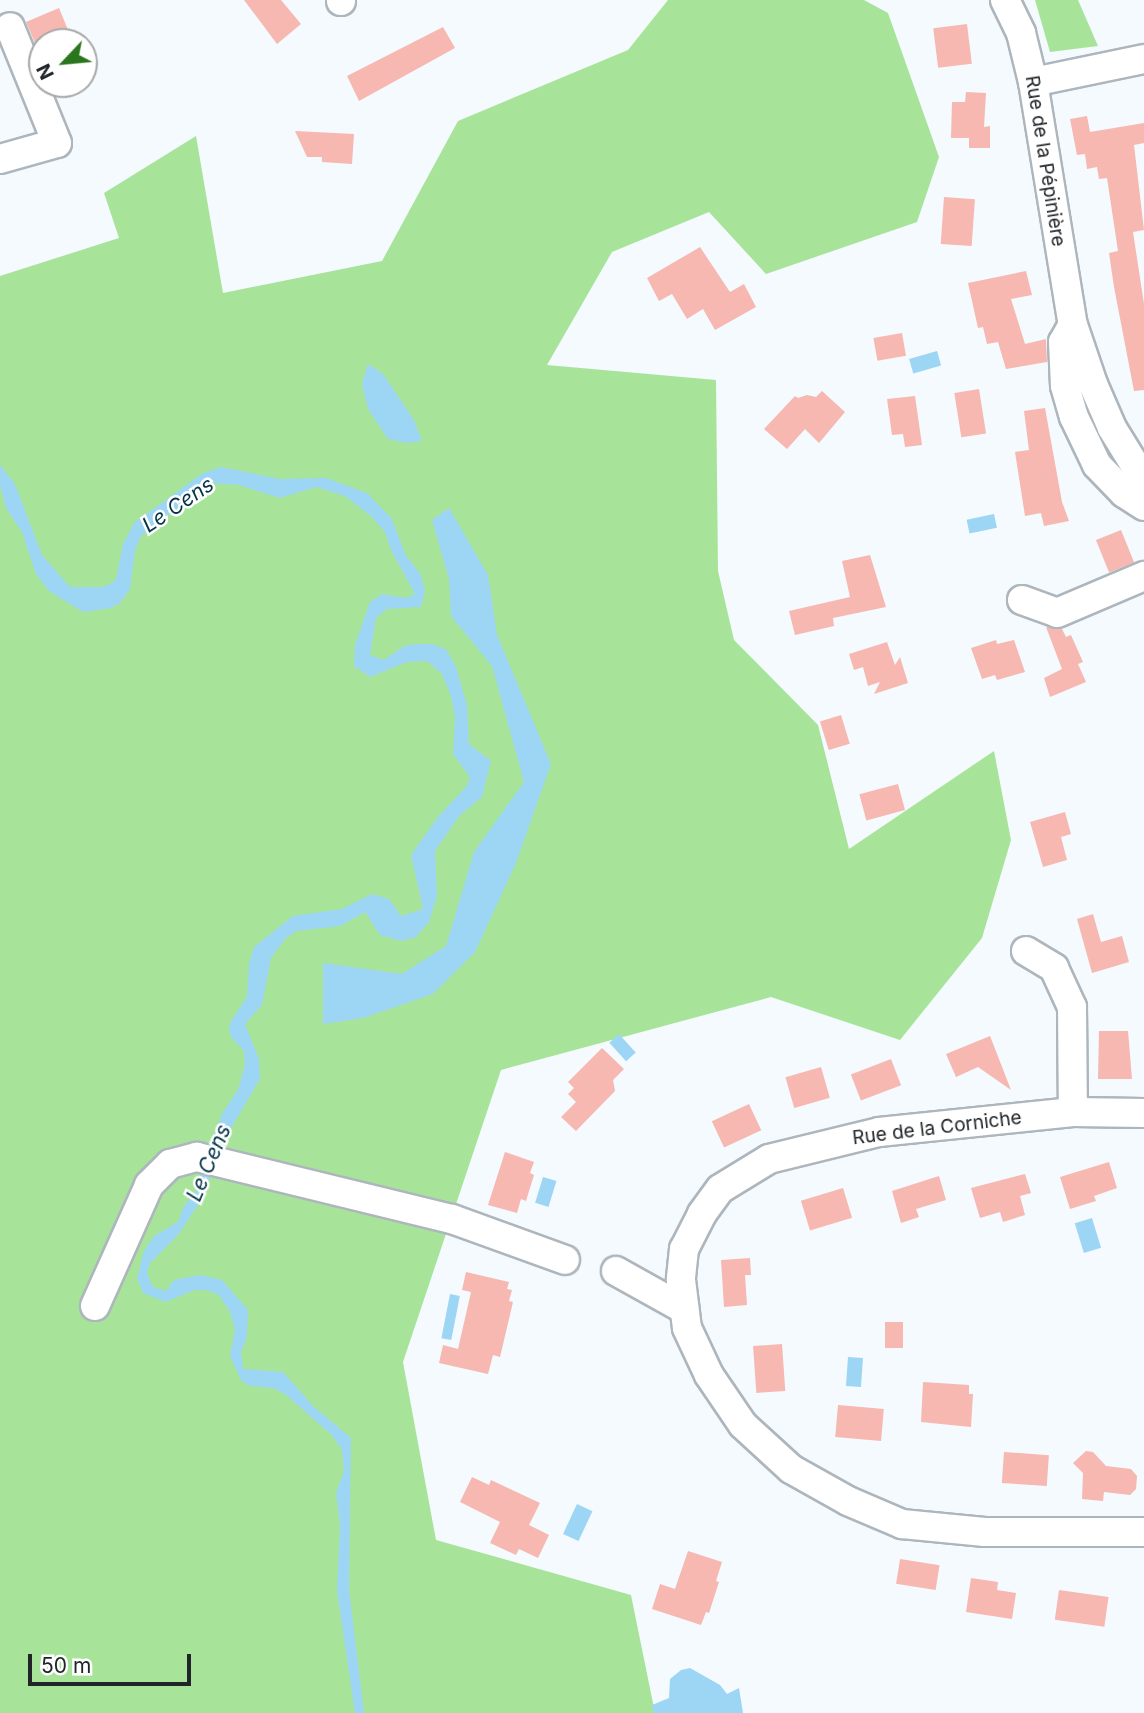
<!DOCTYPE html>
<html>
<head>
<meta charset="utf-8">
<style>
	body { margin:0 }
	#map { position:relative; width:1144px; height:1713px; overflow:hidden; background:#f4fafe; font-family:Inter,sans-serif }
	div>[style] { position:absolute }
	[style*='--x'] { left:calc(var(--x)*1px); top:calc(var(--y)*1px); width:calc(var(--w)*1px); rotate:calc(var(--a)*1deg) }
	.green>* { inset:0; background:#a7e499 }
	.water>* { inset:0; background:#9dd5f5; transform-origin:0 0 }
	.building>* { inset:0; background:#f6b8b1; transform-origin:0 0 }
	.roads { filter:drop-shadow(2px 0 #aeb6bd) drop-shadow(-2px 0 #aeb6bd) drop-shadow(0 2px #aeb6bd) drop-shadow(0 -2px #aeb6bd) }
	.minor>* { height:28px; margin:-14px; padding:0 14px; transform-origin:14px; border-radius:14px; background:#fff }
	span { translate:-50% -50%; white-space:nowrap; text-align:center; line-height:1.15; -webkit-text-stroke:5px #fff; paint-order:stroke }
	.street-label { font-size:19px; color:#222528 }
	.water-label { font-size:21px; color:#053449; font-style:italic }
	.north { position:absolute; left:28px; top:28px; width:70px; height:70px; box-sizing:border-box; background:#fff; border:2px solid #a7a8a9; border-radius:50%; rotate:244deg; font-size:19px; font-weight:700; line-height:28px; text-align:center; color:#222528 }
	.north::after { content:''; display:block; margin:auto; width:24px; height:32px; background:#2a761c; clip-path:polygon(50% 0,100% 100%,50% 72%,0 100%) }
	.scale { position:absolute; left:28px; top:1654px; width:163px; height:32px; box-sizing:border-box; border:4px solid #222528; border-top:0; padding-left:9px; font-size:21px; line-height:24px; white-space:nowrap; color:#222528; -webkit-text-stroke:5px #fff; paint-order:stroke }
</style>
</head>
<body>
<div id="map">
	<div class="green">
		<div style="clip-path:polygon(668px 0,864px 0,888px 13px,939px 157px,917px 222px,766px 274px,709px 212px,612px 252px,547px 365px,716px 380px,718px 571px,734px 640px,818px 725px,849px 849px,994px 751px,1011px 840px,982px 938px,900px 1040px,771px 997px,501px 1070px,403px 1362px,436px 1540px,631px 1595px,655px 1713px,0 1713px,0 276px,119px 238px,104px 193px,196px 136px,223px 293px,382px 261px,458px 121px,628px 50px)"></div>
		<div style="clip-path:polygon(1035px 0,1078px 0,1098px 46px,1050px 52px)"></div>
	</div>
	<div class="water">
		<div style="left:937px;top:351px;width:15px;height:29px;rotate:74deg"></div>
		<div style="clip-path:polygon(368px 364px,383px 374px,414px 420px,422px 441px,407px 443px,388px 439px,368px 409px,362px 384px)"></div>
		<div style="clip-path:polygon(0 465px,15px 484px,42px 555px,70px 587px,103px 587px,112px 583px,116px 579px,123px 544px,134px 523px,203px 473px,221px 467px,280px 479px,326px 478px,367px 493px,392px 519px,405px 554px,421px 575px,425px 591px,421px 607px,387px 609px,376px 618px,370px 655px,384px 660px,404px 646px,416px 644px,431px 644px,446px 649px,456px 667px,467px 705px,469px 744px,491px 761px,482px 797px,459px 816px,435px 851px,437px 896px,429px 922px,416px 937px,401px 941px,380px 935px,365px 912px,340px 926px,296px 931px,285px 939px,271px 958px,262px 1005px,245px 1024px,259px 1059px,260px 1079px,218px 1150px,205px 1194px,178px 1235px,150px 1263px,147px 1273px,153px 1287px,166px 1291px,174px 1280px,200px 1275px,222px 1280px,248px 1310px,247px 1336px,241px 1353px,243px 1369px,283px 1372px,313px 1406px,351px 1438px,349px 1589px,364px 1713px,355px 1713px,337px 1591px,340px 1525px,336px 1493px,344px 1471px,342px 1450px,332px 1435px,285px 1394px,273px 1388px,250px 1386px,241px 1380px,230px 1356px,235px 1329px,230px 1312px,219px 1295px,207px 1290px,194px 1290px,166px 1302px,143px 1293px,137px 1278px,144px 1251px,154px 1236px,178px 1222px,183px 1208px,197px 1189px,208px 1149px,223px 1112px,238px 1090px,245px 1064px,244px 1051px,231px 1037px,229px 1028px,231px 1021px,247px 997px,249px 964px,254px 947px,293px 916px,342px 909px,372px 894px,389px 899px,401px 916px,423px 909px,411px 855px,438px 817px,466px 787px,470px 777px,453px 754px,455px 717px,451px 696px,442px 674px,427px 661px,407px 662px,370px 677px,354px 666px,355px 645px,370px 602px,382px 594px,406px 598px,415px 594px,391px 550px,385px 532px,371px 516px,345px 496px,316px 487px,280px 498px,239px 485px,210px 483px,141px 536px,135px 550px,130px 589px,120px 603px,111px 608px,83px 612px,49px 591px,36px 574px,22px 532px,6px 508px,0 485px)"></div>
		<div style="clip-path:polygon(449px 508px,488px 575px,497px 635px,551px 764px,516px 863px,475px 952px,433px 994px,363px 1018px,323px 1024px,323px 963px,402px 974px,446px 946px,474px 852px,524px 782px,492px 666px,451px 616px,449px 579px,432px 520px)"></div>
		<div style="left:994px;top:514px;width:14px;height:28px;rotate:78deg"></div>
		<div style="left:619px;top:1034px;width:25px;height:13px;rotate:48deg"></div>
		<div style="left:543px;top:1177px;width:14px;height:27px;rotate:17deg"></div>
		<div style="left:1092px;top:1218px;width:31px;height:18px;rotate:73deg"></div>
		<div style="left:450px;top:1294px;width:10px;height:45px;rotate:11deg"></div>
		<div style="left:848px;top:1357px;width:15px;height:29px;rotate:4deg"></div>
		<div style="left:577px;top:1504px;width:17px;height:33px;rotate:25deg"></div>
		<div style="clip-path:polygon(690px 1668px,720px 1685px,727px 1694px,739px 1688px,743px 1713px,654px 1713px,652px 1705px,669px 1698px,670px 1679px,681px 1670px)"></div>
	</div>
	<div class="building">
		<div style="clip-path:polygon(244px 0,281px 0,301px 24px,277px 44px)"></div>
		<div style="clip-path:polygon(59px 8px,73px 42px,35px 43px,26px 22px)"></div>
		<div style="left:967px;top:24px;width:40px;height:34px;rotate:83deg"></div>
		<div style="clip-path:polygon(443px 27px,455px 48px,359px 101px,347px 76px)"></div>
		<div style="clip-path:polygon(966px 92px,986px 93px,984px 127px,990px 126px,990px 148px,969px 148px,969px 138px,951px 138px,952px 102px,965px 102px)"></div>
		<div style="clip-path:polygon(1087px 116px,1090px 132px,1144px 123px,1144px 143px,1134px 145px,1144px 230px,1133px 232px,1144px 304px,1144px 390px,1134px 391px,1114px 287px,1109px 253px,1118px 251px,1107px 178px,1099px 179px,1097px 167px,1087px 169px,1085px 154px,1077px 155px,1070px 119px)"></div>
		<div style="clip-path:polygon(295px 131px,354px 134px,352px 164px,322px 162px,322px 157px,307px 157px)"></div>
		<div style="left:944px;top:197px;width:31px;height:47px;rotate:4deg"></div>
		<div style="clip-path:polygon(700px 247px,730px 292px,744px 284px,756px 307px,715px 330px,703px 309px,687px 319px,672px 294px,659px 301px,647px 278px)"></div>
		<div style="clip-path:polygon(1026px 271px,1032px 295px,1011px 299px,1025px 344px,1046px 339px,1047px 362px,1006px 369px,998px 342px,987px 344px,983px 327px,978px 328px,968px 283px)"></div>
		<div style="left:902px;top:333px;width:23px;height:29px;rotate:80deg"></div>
		<div style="left:979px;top:389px;width:45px;height:25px;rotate:81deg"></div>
		<div style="clip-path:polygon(822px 391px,845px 412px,819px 443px,805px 429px,787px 449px,764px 429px,795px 396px,798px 398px,807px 395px,816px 397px)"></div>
		<div style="clip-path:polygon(915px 396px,922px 445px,905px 447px,903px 434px,892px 435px,887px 399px)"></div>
		<div style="clip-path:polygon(1045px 408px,1062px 502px,1069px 521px,1044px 526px,1041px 513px,1025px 516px,1015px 452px,1029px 450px,1024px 411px)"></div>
		<div style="left:1121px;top:530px;width:35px;height:27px;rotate:68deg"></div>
		<div style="clip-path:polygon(870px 555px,886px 607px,833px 618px,834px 626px,795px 635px,789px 611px,850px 597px,842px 561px)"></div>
		<div style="clip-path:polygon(1046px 627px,1062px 629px,1066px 637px,1071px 635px,1083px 662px,1078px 664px,1086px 682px,1050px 697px,1044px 678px,1062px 669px)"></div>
		<div style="clip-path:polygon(996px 640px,997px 644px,1014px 640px,1025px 672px,997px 680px,995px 675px,982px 679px,971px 648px)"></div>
		<div style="clip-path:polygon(887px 642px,895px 665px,900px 657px,908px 683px,874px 694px,880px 682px,868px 686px,863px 667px,854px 670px,849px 654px)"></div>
		<div style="left:841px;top:715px;width:30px;height:22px;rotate:73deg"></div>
		<div style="left:898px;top:784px;width:27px;height:40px;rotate:75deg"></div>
		<div style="clip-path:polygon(1065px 812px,1071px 834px,1061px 837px,1067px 860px,1043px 867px,1030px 822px)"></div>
		<div style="clip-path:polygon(1093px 914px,1101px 942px,1122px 936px,1129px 962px,1092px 973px,1077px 919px)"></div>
		<div style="clip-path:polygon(1099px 1031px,1128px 1031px,1132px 1079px,1098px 1079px)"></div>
		<div style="clip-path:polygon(990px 1036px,999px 1059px,1011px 1090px,978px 1067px,956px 1077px,946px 1054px)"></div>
		<div style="clip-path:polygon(602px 1048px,624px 1069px,613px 1080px,615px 1091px,576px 1131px,561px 1117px,576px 1102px,568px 1094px,574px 1088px,568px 1082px)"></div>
		<div style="left:891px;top:1059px;width:28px;height:43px;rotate:69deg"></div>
		<div style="left:821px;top:1067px;width:32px;height:37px;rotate:74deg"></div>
		<div style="left:749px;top:1104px;width:29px;height:41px;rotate:65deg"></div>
		<div style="clip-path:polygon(505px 1152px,534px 1162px,530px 1173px,534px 1175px,529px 1191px,526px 1201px,521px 1199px,517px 1213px,488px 1205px)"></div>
		<div style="clip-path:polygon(1109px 1162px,1117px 1188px,1094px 1196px,1096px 1201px,1070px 1209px,1060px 1177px)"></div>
		<div style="clip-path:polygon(1025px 1174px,1031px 1193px,1020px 1196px,1025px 1215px,1003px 1222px,1000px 1212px,980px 1218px,971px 1188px)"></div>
		<div style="clip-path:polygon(939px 1176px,946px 1200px,916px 1209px,919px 1217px,901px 1223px,892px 1191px)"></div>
		<div style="left:843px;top:1188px;width:31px;height:44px;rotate:73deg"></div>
		<div style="clip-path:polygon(750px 1258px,751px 1275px,745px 1275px,747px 1305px,724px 1307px,721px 1260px)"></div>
		<div style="clip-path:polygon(466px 1272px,509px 1282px,507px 1289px,512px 1290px,509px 1301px,513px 1302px,500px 1357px,493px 1355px,488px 1374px,439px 1363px,443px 1345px,458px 1349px,471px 1292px,462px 1290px)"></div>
		<div style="left:885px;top:1322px;width:18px;height:26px"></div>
		<div style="left:782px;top:1344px;width:47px;height:29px;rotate:86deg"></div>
		<div style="clip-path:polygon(923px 1382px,969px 1385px,969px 1394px,973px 1394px,971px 1427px,921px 1422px)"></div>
		<div style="left:838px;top:1405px;width:46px;height:32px;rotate:5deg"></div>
		<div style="clip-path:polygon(1086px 1451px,1093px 1452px,1106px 1466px,1131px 1469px,1137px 1476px,1136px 1489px,1130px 1495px,1104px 1492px,1103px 1501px,1082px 1499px,1083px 1473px,1073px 1463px)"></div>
		<div style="left:1004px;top:1452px;width:45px;height:31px;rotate:4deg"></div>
		<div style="clip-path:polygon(472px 1477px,489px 1485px,491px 1480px,540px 1503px,529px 1525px,549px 1535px,538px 1558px,519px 1549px,516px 1555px,490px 1543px,500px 1522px,460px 1502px)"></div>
		<div style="clip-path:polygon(688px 1551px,722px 1562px,716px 1581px,719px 1582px,709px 1613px,706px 1612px,701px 1625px,652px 1609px,660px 1584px,675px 1589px)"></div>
		<div style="left:900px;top:1559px;width:40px;height:25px;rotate:9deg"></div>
		<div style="clip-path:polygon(971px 1578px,998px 1582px,997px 1590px,1016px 1593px,1012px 1619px,966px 1612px)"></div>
		<div style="left:1059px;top:1590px;width:50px;height:30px;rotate:8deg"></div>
	</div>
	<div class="roads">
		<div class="minor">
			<div style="--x:1005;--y:0;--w:37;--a:64"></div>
			<div style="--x:1021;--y:33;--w:50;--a:76.2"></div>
			<div style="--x:1033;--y:82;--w:246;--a:80.7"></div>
			<div style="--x:1073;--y:325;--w:62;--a:71.3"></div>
			<div style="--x:1093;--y:384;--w:48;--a:66.6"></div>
			<div style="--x:1112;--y:428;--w:61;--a:58.4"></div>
			<div style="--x:341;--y:1;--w:1;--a:-90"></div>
			<div style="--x:1033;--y:82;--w:113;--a:-11.7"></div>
			<div style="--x:0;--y:159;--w:59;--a:-15.7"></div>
			<div style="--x:57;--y:143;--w:125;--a:-112.1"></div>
			<div style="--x:1072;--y:326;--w:18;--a:119"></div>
			<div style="--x:1063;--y:342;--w:44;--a:87.4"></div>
			<div style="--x:1065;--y:386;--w:32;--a:74"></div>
			<div style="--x:1074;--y:417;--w:53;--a:64.4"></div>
			<div style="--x:1097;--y:465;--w:39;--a:46"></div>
			<div style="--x:1124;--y:493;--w:24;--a:33"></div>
			<div style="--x:1022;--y:600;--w:37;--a:20"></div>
			<div style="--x:1057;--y:613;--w:95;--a:-23"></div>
			<div style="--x:1026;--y:951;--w:33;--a:31"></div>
			<div style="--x:1054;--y:968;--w:43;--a:65.2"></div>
			<div style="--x:1072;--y:1007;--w:105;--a:89.5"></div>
			<div style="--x:1144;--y:1113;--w:71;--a:-179.2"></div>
			<div style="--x:1073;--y:1112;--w:195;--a:174.1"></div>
			<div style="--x:879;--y:1132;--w:113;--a:166.2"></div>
			<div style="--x:769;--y:1159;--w:57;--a:148.5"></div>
			<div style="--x:720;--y:1189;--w:31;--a:126"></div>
			<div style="--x:702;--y:1214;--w:39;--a:117"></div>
			<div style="--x:684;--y:1249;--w:31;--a:96"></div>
			<div style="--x:681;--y:1280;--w:48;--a:82.9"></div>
			<div style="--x:687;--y:1328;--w:52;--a:64.9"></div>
			<div style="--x:709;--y:1375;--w:60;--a:55.8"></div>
			<div style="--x:743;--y:1425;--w:65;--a:42.5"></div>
			<div style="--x:791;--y:1469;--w:65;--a:29.3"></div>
			<div style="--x:848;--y:1501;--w:59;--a:23.1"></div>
			<div style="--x:902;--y:1524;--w:83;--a:5.5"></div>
			<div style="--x:985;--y:1532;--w:159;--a:0"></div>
			<div style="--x:616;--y:1271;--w:78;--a:29.2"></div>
			<div style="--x:95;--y:1306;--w:133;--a:-65.9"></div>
			<div style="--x:149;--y:1185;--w:30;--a:-45"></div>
			<div style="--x:170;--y:1164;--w:28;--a:-15"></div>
			<div style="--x:197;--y:1157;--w:262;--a:13.7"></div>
			<div style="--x:452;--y:1219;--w:120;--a:19.9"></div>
		</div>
	</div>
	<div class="street-label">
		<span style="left:1045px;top:161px;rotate:81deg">Rue de la Pépinière</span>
		<span style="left:937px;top:1128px;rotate:-7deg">Rue de la Corniche</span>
	</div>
	<div class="water-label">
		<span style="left:178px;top:505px;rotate:-34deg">Le Cens</span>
		<span style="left:209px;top:1163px;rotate:-67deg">Le Cens</span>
	</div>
	<div class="north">N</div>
	<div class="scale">50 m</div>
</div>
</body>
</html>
